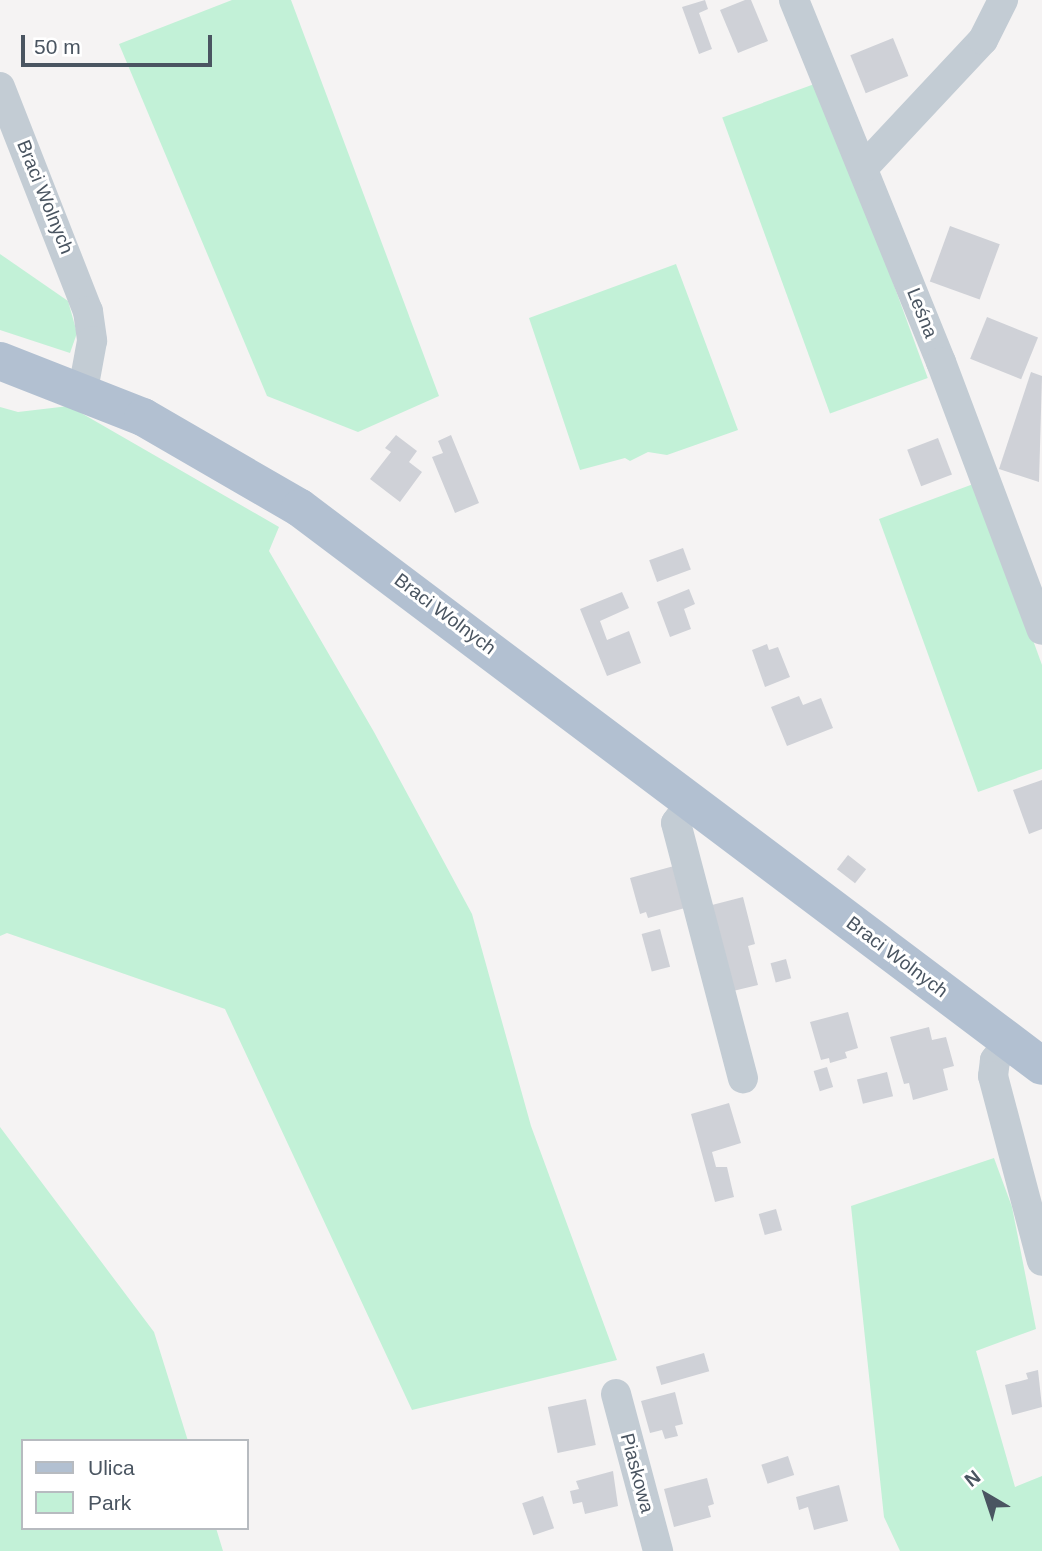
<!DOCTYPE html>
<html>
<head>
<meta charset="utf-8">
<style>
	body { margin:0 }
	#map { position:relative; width:1042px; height:1551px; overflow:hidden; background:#f5f3f3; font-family:Helvetica,sans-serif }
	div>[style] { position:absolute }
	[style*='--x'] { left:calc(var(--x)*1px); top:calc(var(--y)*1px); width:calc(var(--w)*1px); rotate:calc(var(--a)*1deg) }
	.green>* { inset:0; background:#c2f1d7; transform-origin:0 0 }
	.building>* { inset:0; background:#cfd1d7; transform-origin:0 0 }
	.minor>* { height:30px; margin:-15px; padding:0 15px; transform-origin:15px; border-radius:15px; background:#c3ccd4 }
	.major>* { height:38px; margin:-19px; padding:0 19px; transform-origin:19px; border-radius:19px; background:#b2c0d1 }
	span { translate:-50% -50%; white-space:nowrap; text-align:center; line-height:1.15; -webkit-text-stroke:6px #fff; paint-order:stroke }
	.street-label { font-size:19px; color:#4a5561 }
	.legend { position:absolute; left:21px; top:1439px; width:228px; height:91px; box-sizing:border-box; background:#fff; border:2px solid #b7bbc0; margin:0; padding:9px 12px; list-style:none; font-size:21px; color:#4a5561 }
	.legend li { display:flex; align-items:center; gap:14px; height:35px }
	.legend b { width:35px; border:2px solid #b7bbc0 }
	.north { position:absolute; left:951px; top:1460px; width:70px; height:70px; -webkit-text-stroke:5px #fff; paint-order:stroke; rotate:321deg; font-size:19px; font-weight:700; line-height:28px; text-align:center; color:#4a5561 }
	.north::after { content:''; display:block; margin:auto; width:24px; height:32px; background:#4a5561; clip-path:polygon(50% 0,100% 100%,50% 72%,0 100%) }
	.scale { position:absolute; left:21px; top:35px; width:191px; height:32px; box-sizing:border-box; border:4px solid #4a5561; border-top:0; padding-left:9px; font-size:21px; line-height:24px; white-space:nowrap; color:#4a5561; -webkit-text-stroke:5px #fff; paint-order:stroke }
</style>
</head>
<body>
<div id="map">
	<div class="green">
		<div style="clip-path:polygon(232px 0,291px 0,439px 396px,358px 432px,267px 396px,119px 44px)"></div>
		<div style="left:820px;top:82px;width:315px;height:104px;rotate:70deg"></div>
		<div style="clip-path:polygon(0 254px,68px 301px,77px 333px,70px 353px,0 330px)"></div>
		<div style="clip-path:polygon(676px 264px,738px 430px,667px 455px,648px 452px,630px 461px,625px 458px,580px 470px,529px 318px)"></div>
		<div style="clip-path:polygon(69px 406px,279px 527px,269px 551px,374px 732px,472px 914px,531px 1126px,617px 1360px,412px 1410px,225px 1009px,7px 933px,0 936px,0 407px,18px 412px)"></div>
		<div style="clip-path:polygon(976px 483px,1042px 665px,1042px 769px,978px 792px,879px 519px)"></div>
		<div style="clip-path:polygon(0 1127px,154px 1332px,188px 1441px,23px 1441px,23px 1528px,216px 1528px,223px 1551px,0 1551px)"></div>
		<div style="clip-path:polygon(994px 1158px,1012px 1207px,1036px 1329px,976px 1351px,1015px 1487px,1042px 1476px,1042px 1551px,900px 1551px,884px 1517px,851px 1206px)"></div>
	</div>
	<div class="building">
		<div style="clip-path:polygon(705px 0,708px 9px,699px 13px,712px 49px,699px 54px,682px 7px)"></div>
		<div style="clip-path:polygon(745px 0,751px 0,768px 41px,738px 53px,720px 10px)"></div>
		<div style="left:893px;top:38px;width:41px;height:46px;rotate:68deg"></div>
		<div style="left:950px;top:226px;width:53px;height:59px;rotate:20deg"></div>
		<div style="left:987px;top:317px;width:55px;height:45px;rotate:22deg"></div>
		<div style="clip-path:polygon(1031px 372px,1042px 376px,1039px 482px,999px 469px)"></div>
		<div style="clip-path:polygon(396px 435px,417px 451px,409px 462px,422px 472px,400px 502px,370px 479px,391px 452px,385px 448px)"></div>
		<div style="clip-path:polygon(451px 435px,479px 503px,455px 513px,432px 457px,443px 453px,438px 441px)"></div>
		<div style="left:938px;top:438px;width:39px;height:33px;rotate:69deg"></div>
		<div style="left:683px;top:548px;width:23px;height:36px;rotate:70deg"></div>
		<div style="clip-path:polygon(689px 589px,695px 604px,684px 609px,691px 629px,670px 637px,657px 602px)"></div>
		<div style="clip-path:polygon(622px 592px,629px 608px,600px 621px,607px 640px,629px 631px,641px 663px,607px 676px,580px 609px)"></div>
		<div style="clip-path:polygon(767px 644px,769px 650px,778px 647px,790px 677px,765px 687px,752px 650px)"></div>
		<div style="clip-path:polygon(799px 696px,803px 705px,821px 698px,833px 728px,787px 746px,771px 707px)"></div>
		<div style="clip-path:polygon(1042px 780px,1042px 829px,1029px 834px,1013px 790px)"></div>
		<div style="left:848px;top:855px;width:23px;height:18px;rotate:38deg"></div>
		<div style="clip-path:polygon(674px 866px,685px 908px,648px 918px,646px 912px,640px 914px,630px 878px)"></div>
		<div style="clip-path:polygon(743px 897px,755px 944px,748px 946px,758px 985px,733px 991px,712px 905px)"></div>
		<div style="left:660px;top:929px;width:39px;height:19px;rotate:75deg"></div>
		<div style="left:786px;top:959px;width:20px;height:16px;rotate:75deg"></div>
		<div style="clip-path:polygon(848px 1012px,858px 1048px,845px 1052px,847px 1058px,830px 1063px,829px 1058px,821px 1060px,810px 1022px)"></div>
		<div style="clip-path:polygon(929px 1027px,932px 1040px,946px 1037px,954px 1066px,943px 1069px,948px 1090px,913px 1100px,909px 1083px,904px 1084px,890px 1037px)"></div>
		<div style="left:827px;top:1067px;width:21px;height:14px;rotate:73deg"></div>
		<div style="left:887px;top:1072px;width:25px;height:31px;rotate:76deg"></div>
		<div style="clip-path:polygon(729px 1103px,741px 1143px,712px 1152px,716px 1167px,727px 1167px,734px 1197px,715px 1202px,691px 1114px)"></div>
		<div style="left:776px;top:1209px;width:22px;height:18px;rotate:74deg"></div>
		<div style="left:704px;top:1353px;width:19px;height:50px;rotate:74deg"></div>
		<div style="clip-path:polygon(1038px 1370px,1042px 1407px,1012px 1415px,1005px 1385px,1028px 1379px,1026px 1373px)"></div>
		<div style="clip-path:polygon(675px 1392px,683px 1424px,675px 1426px,678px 1436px,665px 1439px,662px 1430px,650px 1433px,641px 1401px)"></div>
		<div style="left:586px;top:1399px;width:47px;height:39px;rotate:78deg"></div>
		<div style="left:788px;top:1456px;width:20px;height:28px;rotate:72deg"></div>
		<div style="clip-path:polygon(613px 1471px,618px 1506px,585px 1514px,582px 1502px,573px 1504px,570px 1491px,579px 1489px,576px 1481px)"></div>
		<div style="clip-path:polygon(707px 1478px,714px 1504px,708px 1506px,711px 1517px,674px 1527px,664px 1489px)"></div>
		<div style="clip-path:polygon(839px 1485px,848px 1521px,814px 1530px,808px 1507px,799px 1510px,796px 1497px)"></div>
		<div style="left:543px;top:1496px;width:34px;height:22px;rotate:71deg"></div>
	</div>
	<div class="minor">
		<div style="--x:794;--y:0;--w:391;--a:67.9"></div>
		<div style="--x:941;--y:362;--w:286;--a:69.4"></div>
		<div style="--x:0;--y:87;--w:241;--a:68.6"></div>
		<div style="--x:88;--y:311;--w:30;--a:82"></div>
		<div style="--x:92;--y:341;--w:50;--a:100.4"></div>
		<div style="--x:864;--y:167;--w:174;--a:-46.9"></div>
		<div style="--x:983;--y:40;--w:45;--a:-63.4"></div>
		<div style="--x:692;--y:801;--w:27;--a:126"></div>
		<div style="--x:676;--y:823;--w:264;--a:75.3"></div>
		<div style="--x:1009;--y:1041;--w:24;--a:126"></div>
		<div style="--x:995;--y:1060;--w:16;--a:97"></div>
		<div style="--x:993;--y:1076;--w:191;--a:75.2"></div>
		<div style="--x:616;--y:1394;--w:163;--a:75"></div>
	</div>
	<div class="major">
		<div style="--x:0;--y:361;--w:154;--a:21.4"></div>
		<div style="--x:143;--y:417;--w:181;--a:30.1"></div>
		<div style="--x:300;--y:508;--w:928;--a:36.94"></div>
	</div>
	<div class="street-label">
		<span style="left:45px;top:197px;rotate:68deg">Braci Wolnych</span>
		<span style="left:922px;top:313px;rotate:68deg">Leśna</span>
		<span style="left:445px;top:614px;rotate:37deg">Braci Wolnych</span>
		<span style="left:897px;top:957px;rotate:37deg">Braci Wolnych</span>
		<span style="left:637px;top:1473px;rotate:75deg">Piaskowa</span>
	</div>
	<ul class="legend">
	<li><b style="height:9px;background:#b2c0d1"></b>Ulica</li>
	<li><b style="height:19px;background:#c2f1d7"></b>Park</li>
	</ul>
	<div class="north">N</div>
	<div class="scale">50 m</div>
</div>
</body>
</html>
